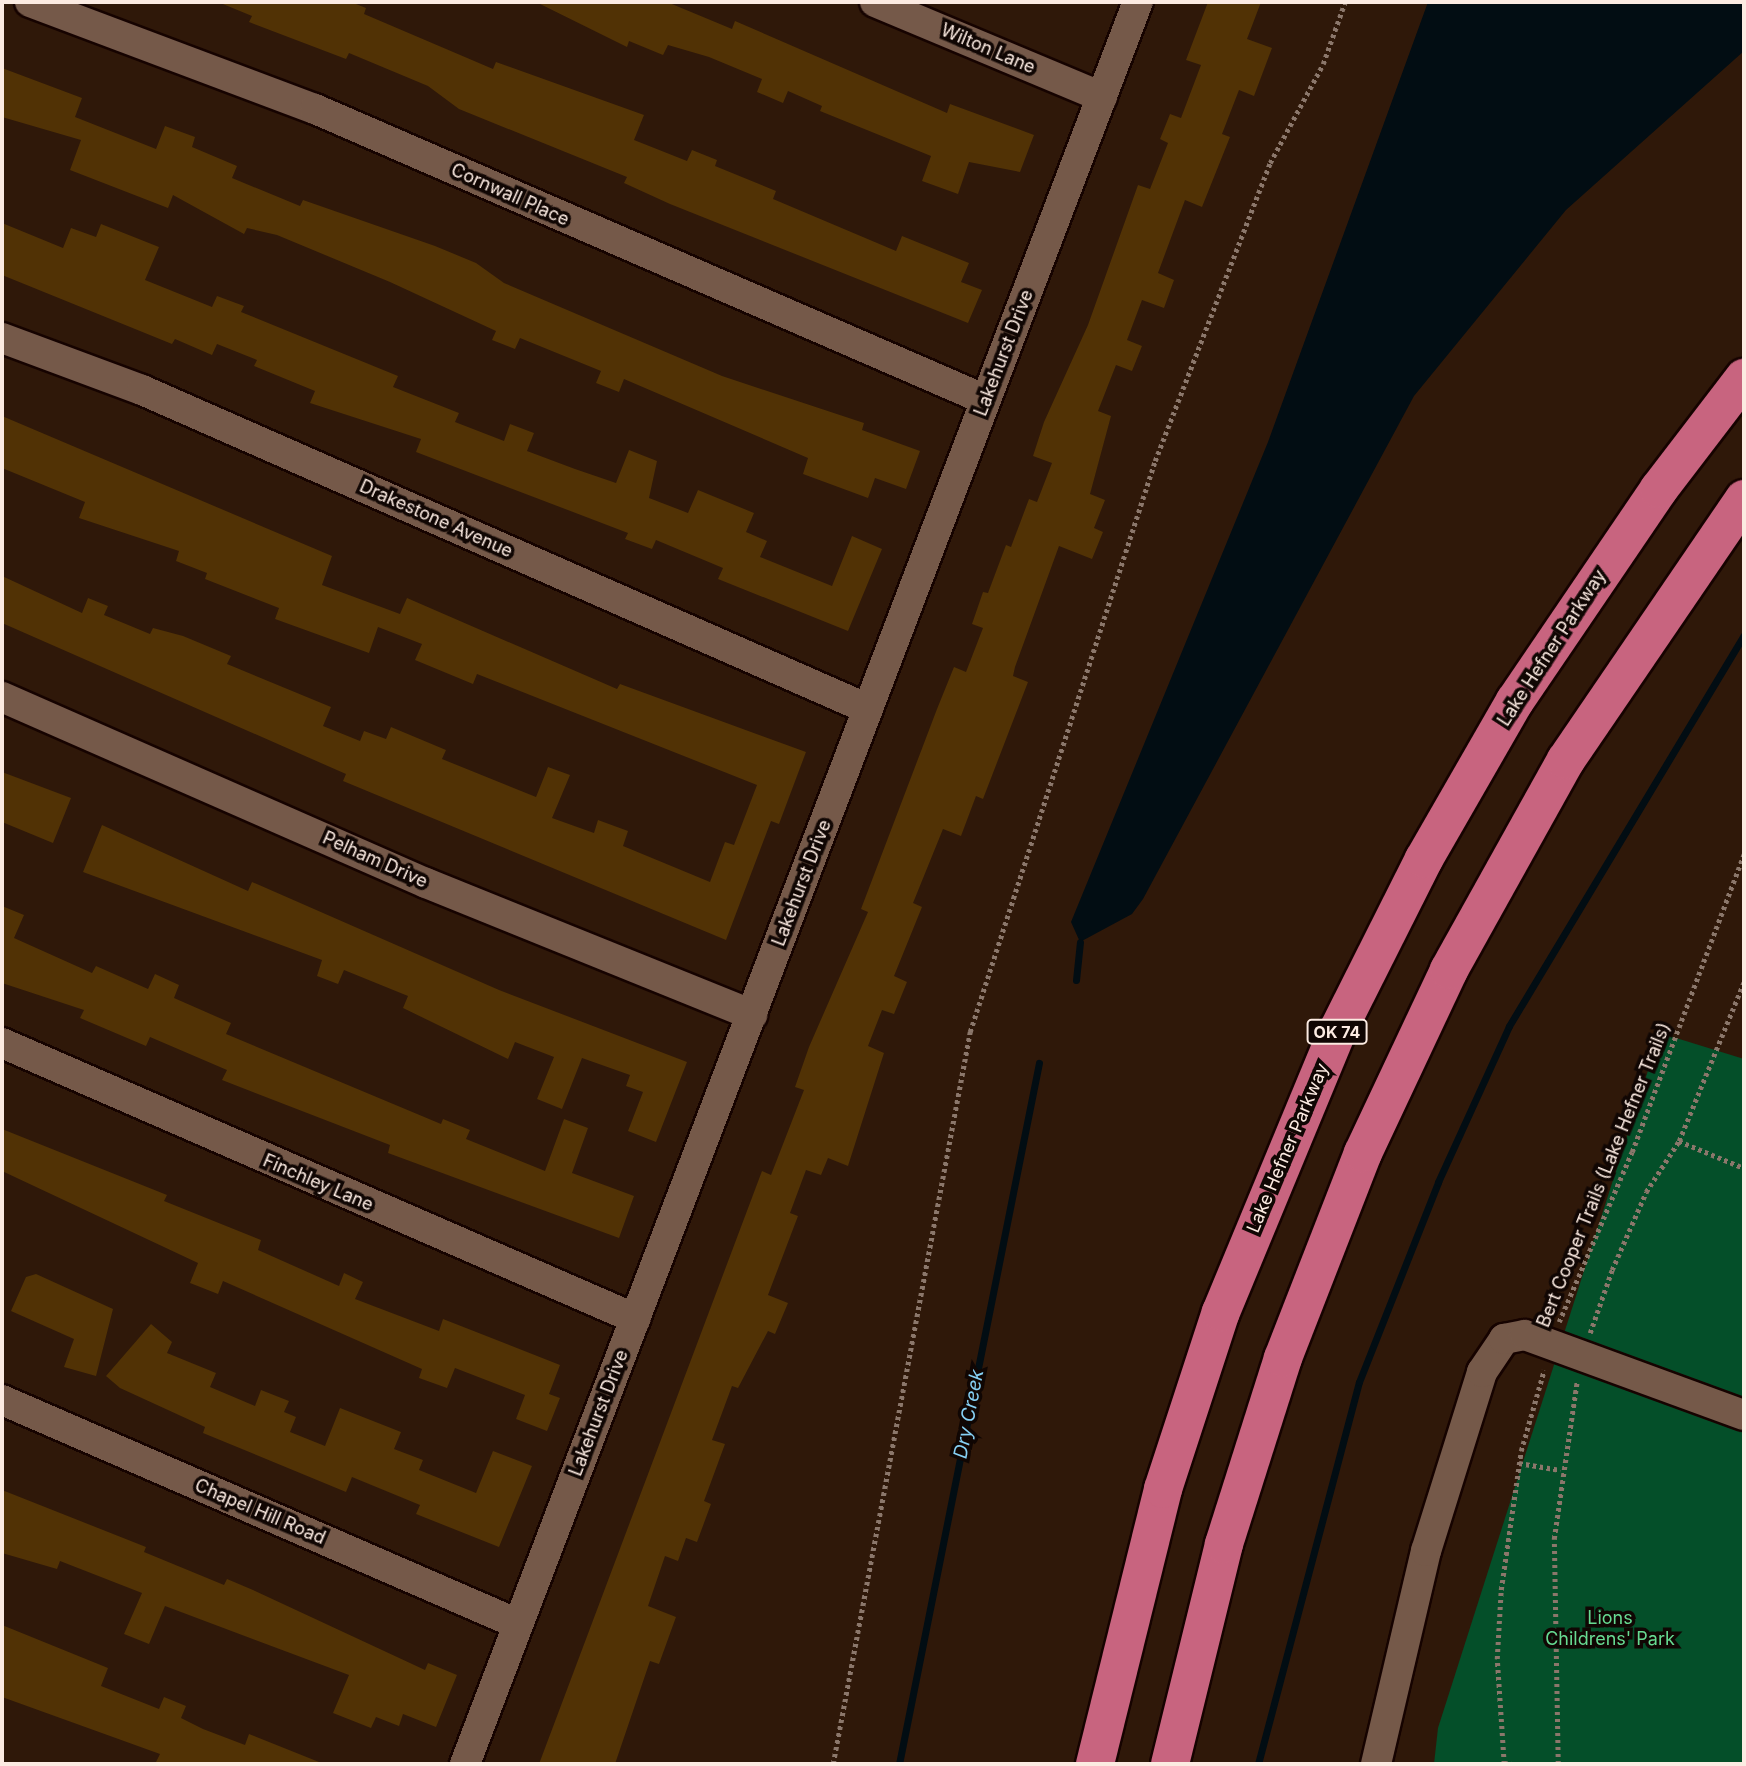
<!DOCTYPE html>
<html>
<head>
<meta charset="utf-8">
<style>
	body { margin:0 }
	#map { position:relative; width:1746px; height:1766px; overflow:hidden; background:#2f1809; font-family:Inter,sans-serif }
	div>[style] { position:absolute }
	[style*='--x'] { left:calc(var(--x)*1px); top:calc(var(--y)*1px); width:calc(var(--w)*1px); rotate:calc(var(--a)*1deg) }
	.green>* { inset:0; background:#044f29 }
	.water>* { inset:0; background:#020d13 }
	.stream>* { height:7px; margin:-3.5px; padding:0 3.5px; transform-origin:3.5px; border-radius:3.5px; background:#020d13 }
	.building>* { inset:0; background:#513205 }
	.path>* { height:4.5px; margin-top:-2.25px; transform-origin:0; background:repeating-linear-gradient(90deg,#8b776b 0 3.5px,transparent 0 7px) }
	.roads { filter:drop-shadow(2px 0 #160300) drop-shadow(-2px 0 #160300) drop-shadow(0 2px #160300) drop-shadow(0 -2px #160300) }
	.minor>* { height:30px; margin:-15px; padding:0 15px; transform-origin:15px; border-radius:15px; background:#755949 }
	.motorway>* { height:38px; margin:-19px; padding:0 19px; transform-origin:19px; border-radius:19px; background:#c8647f }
	span { translate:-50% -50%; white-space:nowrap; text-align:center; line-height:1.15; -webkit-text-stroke:7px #100603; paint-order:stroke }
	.shield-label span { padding:2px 5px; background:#100603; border:2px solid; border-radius:5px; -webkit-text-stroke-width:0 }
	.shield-label { font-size:16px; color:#fcebe2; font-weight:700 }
	.street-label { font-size:18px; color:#fcebe2 }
	.park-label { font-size:18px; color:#67db92 }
	.water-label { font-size:19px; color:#86d0f4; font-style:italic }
	.frame { position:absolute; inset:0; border:4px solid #fcebe2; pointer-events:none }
</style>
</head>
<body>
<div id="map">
	<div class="green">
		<div style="clip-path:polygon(1660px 1033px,1744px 1059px,1744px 1764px,1434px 1764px,1438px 1728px)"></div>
	</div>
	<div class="water">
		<div style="clip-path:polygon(1428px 2px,1744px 2px,1744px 51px,1566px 210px,1414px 396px,1143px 899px,1132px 914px,1080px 942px,1071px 922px,1268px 442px)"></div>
	</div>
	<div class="stream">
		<div style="--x:1076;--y:980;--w:38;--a:-84"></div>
		<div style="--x:899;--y:1764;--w:715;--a:-78.71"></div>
		<div style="--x:1258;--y:1764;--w:395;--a:-75.2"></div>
		<div style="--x:1359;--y:1382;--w:215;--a:-68.4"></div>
		<div style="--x:1438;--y:1182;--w:171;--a:-65.5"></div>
		<div style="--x:1509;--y:1026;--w:456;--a:-59"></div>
	</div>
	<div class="building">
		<div style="clip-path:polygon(218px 2px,351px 2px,366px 8px,364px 14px,493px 69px,496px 62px,644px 115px,634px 140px,687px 161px,692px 150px,717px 160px,715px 166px,776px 191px,773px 199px,896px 251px,902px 236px,969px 263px,961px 282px,982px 290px,968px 323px,670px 204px,624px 183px,627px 177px,459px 109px,428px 86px,349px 53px,346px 59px,249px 22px,252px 16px)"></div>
		<div style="clip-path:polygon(536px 2px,667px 2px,732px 29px,735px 21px,947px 113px,950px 104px,1034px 135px,1020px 172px,969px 162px,958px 194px,922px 181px,931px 156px,820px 111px,822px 106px,788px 91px,783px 103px,757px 92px,762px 79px,709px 57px,668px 45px,663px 55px,629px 41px,627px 47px)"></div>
		<div style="clip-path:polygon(1208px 2px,1261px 2px,1247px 39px,1272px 48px,1254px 96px,1239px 90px,1222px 134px,1230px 137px,1202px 207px,1185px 200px,1158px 273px,1174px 280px,1164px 308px,1142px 300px,1127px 340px,1142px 346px,1132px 371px,1116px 365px,1098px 411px,1111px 416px,1090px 494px,1105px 500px,1094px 528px,1103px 532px,1092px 559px,1059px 546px,1015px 667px,1013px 676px,1028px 682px,983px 799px,976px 796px,961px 836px,943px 829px,913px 903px,922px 907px,894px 976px,907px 982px,894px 1014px,882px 1010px,868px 1046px,884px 1053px,848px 1166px,828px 1158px,821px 1175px,806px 1170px,790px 1213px,798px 1216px,768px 1295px,788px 1303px,775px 1334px,768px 1331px,738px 1388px,732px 1386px,712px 1440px,725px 1444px,704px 1501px,711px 1504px,697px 1542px,686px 1538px,678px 1561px,665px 1556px,648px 1606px,676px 1617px,659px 1664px,650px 1661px,615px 1764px,539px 1764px,762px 1171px,771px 1175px,804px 1090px,795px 1087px,809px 1047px,868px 912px,861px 909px,937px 709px,954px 667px,966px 672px,983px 628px,972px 624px,983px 592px,988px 593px,1006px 545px,1011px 547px,1029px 499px,1037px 502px,1052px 463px,1033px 456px,1044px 422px,1088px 325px,1138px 185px,1150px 189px,1168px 143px,1160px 139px,1170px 114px,1181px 118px,1201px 65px,1186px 60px)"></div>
		<div style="clip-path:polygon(2px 68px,82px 98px,75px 117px,156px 149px,165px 126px,195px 137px,192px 147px,237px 166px,232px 178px,300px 206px,303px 200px,435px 246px,476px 263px,504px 283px,722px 376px,864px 423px,862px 430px,920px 451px,906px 489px,875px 478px,868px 498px,803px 474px,808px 458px,624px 379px,619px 392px,596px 383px,601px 371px,520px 338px,515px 349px,492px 340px,496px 331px,390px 282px,277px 235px,247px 228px,244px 234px,173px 195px,168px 208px,70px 170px,81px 140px,2px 117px)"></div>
		<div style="clip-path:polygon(2px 223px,63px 248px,71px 228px,96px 237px,101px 224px,159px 247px,145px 280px,212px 307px,217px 296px,244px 306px,241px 312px,398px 376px,393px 387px,459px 413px,455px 422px,504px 441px,510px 424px,534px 433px,527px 451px,575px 469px,616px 483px,629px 450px,657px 461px,649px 498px,688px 513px,698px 490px,754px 513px,746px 532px,767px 541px,760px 557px,832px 586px,852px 536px,882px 549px,848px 631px,718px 579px,723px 568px,656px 540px,652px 549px,625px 539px,628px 533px,416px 452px,421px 439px,310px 403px,315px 391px,254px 366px,257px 360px,217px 344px,212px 355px,175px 339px,172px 344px,2px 275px)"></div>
		<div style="clip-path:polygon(2px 416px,332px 556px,322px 585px,400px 614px,407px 598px,617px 689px,620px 684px,806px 752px,779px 824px,771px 821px,726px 940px,343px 781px,346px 774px,2px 623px,2px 576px,82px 613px,88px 598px,108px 606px,104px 615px,150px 634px,153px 628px,183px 636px,231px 656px,227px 664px,331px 707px,323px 726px,360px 741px,364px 731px,386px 739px,391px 727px,446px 750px,442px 759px,536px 797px,548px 767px,570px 775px,552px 818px,594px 833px,598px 820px,628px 831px,623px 846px,710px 882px,725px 842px,734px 845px,757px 785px,477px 674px,473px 684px,415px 660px,422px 644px,378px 627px,369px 653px,275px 619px,279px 608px,205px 579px,207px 573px,176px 561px,179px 551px,79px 518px,85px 502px,2px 468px)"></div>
		<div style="clip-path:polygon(2px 772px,71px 798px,53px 843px,2px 822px)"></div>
		<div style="clip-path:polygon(102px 825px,248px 891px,252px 882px,499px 990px,687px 1062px,656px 1142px,628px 1131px,643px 1092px,626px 1086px,630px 1075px,582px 1058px,562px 1109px,537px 1099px,554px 1057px,515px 1042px,508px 1059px,403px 1008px,408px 996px,344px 970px,338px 984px,317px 976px,322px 960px,83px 872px)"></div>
		<div style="clip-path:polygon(2px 906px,24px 915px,14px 938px,92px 973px,96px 966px,148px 989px,155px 974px,179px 985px,174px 998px,231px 1023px,226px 1034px,441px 1124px,443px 1119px,470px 1130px,466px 1139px,545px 1171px,564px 1119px,588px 1128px,572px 1173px,634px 1196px,619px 1238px,388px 1153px,390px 1145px,222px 1080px,227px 1070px,150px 1037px,146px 1046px,80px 1018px,84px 1010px,2px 983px)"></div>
		<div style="clip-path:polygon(2px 1129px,167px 1195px,164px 1201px,261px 1240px,258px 1250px,339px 1286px,344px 1273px,363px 1282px,355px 1299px,439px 1331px,443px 1319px,560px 1365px,549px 1394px,560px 1398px,547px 1431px,516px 1419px,525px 1395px,455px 1368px,447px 1388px,419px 1378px,422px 1369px,223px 1281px,218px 1294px,190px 1283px,198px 1263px,2px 1171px)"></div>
		<div style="clip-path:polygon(36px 1274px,113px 1309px,96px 1376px,64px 1367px,74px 1339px,11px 1311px,26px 1277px)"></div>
		<div style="clip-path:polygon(151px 1324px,172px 1342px,167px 1353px,216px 1373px,210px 1387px,255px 1406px,261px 1390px,289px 1401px,284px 1412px,296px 1417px,290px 1432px,325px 1446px,340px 1408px,401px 1432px,394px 1449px,423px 1460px,419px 1470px,476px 1493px,493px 1451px,532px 1466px,499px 1547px,416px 1514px,420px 1505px,352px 1477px,346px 1492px,203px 1433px,205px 1427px,120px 1388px,106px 1376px)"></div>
		<div style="clip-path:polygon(2px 1490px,146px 1547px,144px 1552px,224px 1585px,227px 1579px,253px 1590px,425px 1670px,428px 1663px,457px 1675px,436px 1727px,403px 1714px,399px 1726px,376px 1717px,371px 1728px,333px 1713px,349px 1675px,165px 1606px,149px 1644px,124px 1634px,142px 1593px,60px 1561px,57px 1569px,2px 1553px)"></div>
		<div style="clip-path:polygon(2px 1625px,108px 1668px,101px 1686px,159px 1709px,164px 1697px,186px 1706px,181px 1718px,203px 1729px,245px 1745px,249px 1734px,324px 1764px,155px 1764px,160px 1754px,2px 1697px)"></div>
	</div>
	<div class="path">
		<div style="--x:1679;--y:1141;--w:70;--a:22.6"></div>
		<div style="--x:1559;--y:1322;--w:185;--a:-66.8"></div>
		<div style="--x:1632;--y:1152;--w:318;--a:-69.4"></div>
		<div style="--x:1590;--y:1333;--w:67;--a:-70.8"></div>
		<div style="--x:1612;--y:1270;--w:85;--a:-66.4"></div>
		<div style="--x:1646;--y:1192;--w:61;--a:-57.1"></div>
		<div style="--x:1679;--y:1141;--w:172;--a:-67.8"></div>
		<div style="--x:1519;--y:1463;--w:42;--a:9.7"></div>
		<div style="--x:1504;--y:1763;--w:8;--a:7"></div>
		<div style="--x:833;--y:1764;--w:745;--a:-79.4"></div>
		<div style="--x:970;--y:1032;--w:600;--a:-72.05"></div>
		<div style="--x:1155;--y:461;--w:319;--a:-68.9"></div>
		<div style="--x:1270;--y:163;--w:112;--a:-61.8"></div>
		<div style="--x:1323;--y:64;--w:66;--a:-70.5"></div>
		<div style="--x:1504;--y:1764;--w:105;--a:-93.8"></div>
		<div style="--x:1497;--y:1659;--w:69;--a:-86.7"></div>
		<div style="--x:1501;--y:1590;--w:140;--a:-81.8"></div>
		<div style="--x:1521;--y:1451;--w:84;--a:-74.1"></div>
		<div style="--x:1558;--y:1764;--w:225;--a:-91"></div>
		<div style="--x:1554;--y:1539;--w:159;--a:-81.7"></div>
	</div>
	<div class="roads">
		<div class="minor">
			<div style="--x:30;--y:2;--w:304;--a:20.6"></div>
			<div style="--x:315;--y:109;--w:731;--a:23.45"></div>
			<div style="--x:875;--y:2;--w:246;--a:22.7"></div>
			<div style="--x:2;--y:338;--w:149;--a:20.4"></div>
			<div style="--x:142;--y:390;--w:793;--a:23.72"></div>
			<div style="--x:2;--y:697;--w:463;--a:23.7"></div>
			<div style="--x:426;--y:883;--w:352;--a:22"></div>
			<div style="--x:2;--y:1043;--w:691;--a:23.52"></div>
			<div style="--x:2;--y:1400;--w:563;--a:23.47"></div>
			<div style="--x:465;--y:1764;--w:1886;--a:-69.1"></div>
			<div style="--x:1376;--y:1764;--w:219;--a:-76.8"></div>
			<div style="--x:1426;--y:1551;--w:188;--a:-72.6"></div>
			<div style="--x:1482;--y:1372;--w:40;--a:-56"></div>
			<div style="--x:1504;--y:1339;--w:21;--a:-11"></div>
			<div style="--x:1525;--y:1335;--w:233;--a:20.1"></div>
		</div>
		<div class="motorway">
			<div style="--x:1095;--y:1764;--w:283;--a:-76.1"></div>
			<div style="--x:1163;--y:1489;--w:186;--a:-71.9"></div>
			<div style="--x:1221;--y:1312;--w:305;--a:-67.5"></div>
			<div style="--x:1338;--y:1030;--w:191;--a:-63.3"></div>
			<div style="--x:1424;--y:859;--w:182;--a:-60.1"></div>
			<div style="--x:1515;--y:701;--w:256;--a:-55.8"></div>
			<div style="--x:1659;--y:489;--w:140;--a:-52.6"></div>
			<div style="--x:1170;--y:1764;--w:227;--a:-76.2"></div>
			<div style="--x:1224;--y:1544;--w:195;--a:-72.4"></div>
			<div style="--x:1283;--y:1358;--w:220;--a:-68.7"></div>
			<div style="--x:1363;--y:1153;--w:202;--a:-64.8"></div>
			<div style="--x:1449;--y:970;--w:240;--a:-60.9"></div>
			<div style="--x:1566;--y:760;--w:316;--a:-55.7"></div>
		</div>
	</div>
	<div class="shield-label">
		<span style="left:1337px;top:1032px">OK 74</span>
	</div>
	<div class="street-label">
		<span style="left:988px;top:49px;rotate:23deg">Wilton Lane</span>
		<span style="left:510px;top:195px;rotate:24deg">Cornwall Place</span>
		<span style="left:1004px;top:353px;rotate:-69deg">Lakehurst Drive</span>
		<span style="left:436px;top:519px;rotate:24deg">Drakestone Avenue</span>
		<span style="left:1552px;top:648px;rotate:-57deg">Lake Hefner Parkway</span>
		<span style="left:375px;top:860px;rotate:24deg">Pelham Drive</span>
		<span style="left:802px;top:883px;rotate:-69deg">Lakehurst Drive</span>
		<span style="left:1288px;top:1148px;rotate:-67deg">Lake Hefner Parkway</span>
		<span style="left:1604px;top:1175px;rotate:-68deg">Bert Cooper Trails (Lake Hefner Trails)</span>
		<span style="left:318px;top:1183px;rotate:23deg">Finchley Lane</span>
		<span style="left:599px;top:1413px;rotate:-69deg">Lakehurst Drive</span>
		<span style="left:260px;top:1512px;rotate:23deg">Chapel Hill Road</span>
	</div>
	<div class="park-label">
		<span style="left:1610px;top:1629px">Lions<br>Childrens' Park</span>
	</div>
	<div class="water-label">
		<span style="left:969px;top:1414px;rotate:-79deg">Dry Creek</span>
	</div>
	<div class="frame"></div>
</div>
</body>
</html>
